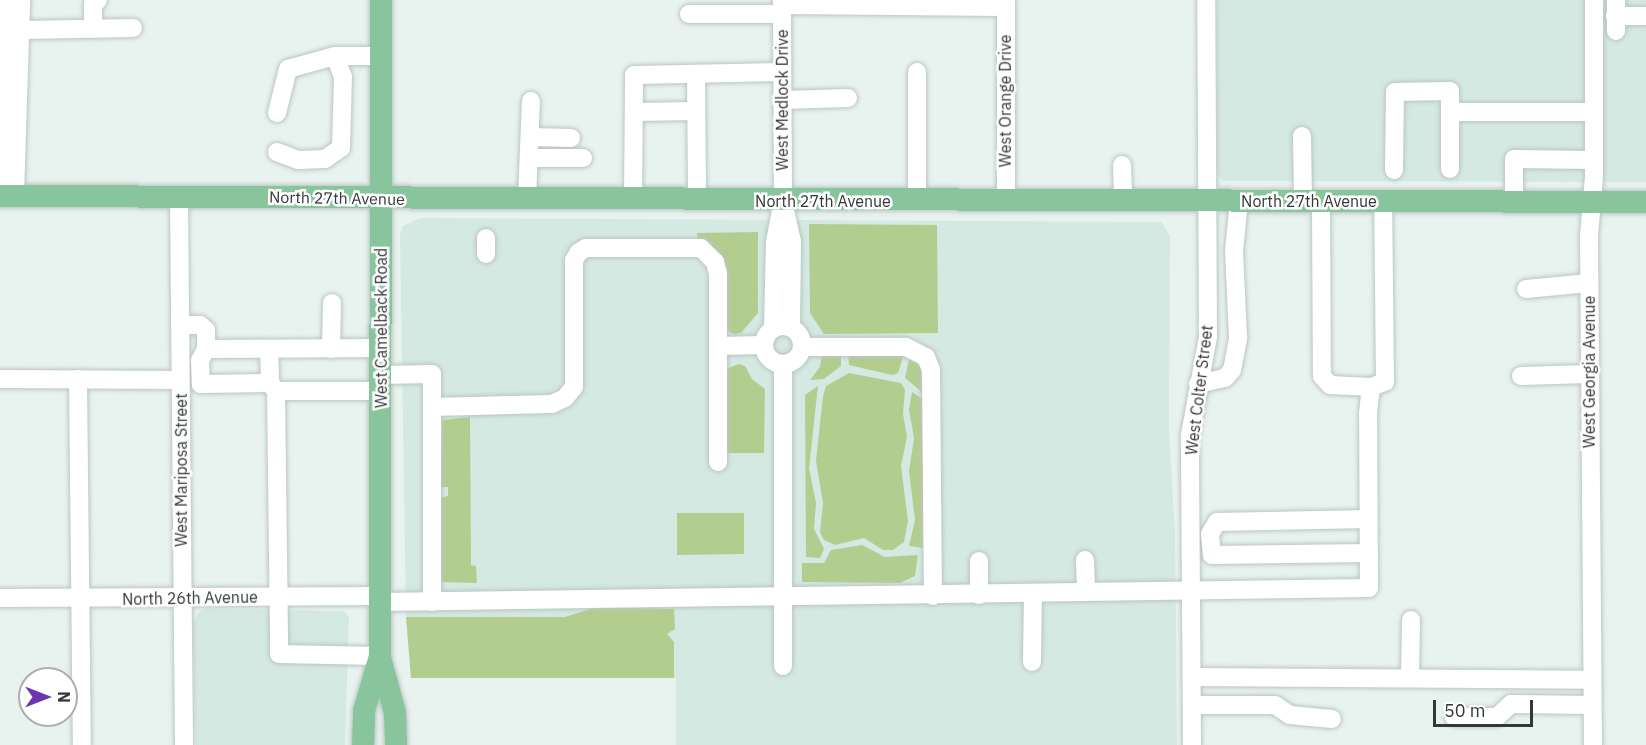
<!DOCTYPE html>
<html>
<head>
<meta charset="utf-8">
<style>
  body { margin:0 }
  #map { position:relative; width:1646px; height:745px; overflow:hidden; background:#e8f3f0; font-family:"IBM Plex Sans",sans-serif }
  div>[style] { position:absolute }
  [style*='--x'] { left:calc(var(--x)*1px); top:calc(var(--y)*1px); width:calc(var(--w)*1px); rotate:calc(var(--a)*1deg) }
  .built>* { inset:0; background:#d5e9e3 }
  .green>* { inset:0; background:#b3cd8f }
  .roads { filter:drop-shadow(0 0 2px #bbc6c2) drop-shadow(0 0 2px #bbc6c2) }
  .minor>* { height:18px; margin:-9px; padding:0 9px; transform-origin:9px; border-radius:9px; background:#fff }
  .minor>.ring { margin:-9px; padding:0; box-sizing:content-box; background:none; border:18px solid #fff; border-radius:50% }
  .major>* { height:22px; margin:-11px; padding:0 11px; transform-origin:11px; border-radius:11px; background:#88c59d }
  span { translate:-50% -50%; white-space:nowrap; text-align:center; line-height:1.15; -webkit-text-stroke:5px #fff; paint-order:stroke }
  .street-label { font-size:16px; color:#333736 }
  .north { position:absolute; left:18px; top:667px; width:60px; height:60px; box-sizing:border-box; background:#fff; border:2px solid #adafaf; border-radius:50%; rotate:90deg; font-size:16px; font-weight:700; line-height:24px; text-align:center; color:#333736 }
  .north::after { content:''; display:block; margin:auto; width:21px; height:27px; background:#6e36ac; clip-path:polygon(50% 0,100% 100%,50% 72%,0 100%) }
  .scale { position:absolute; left:1433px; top:700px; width:100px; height:27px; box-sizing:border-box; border:3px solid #333736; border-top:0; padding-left:8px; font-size:18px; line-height:21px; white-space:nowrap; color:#333736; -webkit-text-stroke:4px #fff; paint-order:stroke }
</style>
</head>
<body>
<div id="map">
  <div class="built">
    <div style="clip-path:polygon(1217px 0,1646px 0,1646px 182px,1223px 181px,1217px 173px)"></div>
    <div style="clip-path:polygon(420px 218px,1161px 222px,1170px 236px,1169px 427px,1175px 534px,1177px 745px,676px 745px,676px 678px,411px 678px,406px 617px,400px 235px,403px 226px)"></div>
    <div style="clip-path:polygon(208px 609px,344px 611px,349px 617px,345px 745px,196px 745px,193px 623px,200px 611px)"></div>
  </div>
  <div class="green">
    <div style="clip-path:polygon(809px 224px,937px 225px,938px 333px,824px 334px,810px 313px)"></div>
    <div style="clip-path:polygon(758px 232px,758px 313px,741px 333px,733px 334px,727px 330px,722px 265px,698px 243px,697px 233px)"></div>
    <div style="clip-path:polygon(822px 354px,841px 354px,841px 366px,824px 379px,810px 380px,820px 367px)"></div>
    <div style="clip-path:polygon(848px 354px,904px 354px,898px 373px,892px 375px,849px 365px)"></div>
    <div style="clip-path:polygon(910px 355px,921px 367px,922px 392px,905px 378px)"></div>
    <div style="clip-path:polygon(739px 364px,745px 366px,752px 379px,765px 389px,764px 453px,723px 453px,723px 370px)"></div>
    <div style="clip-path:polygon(849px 373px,901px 383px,905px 390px,903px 414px,907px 437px,901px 466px,908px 521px,904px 542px,893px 550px,883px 550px,864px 538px,835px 545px,824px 540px,820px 532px,823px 503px,816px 461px,823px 396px,826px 386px)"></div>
    <div style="clip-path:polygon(818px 386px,809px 468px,816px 503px,814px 529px,824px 549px,820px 558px,806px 557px,805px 395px)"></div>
    <div style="clip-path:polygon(912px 392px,923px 399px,923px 548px,909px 546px,915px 520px,909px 471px,914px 438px,909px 410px)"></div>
    <div style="clip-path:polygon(470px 417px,471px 565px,476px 566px,477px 583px,440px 582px,439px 498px,448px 496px,448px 487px,441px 487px,442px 420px)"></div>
    <div style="clip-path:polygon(677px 513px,744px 513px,744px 554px,677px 555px)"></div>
    <div style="clip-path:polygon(862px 545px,885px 557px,918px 555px,915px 576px,900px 583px,802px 582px,802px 563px,824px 563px,831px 550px)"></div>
    <div style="clip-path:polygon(596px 607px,674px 609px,675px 629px,667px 634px,674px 642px,674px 678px,411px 678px,406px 617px,565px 617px)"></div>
  </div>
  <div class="roads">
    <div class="minor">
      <div style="--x:1006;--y:0;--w:202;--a:90"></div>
      <div style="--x:1616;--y:0;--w:31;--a:90"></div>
      <div style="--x:782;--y:5;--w:224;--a:0.5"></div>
      <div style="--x:689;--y:14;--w:93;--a:0"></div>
      <div style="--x:1615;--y:16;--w:31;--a:0"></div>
      <div style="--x:93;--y:29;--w:25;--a:-90"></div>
      <div style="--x:93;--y:4;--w:6;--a:-39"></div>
      <div style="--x:21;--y:30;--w:112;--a:-1"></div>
      <div style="--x:917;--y:72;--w:129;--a:90"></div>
      <div style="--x:696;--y:74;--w:126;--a:89.5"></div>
      <div style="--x:782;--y:100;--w:66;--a:-1.7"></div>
      <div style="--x:634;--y:112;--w:62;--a:-0.9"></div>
      <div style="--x:1450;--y:112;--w:144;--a:0"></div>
      <div style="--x:277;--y:113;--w:45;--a:-76"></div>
      <div style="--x:288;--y:69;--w:49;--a:-15.5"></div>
      <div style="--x:335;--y:56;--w:46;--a:0"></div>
      <div style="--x:1302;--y:136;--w:65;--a:89.1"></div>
      <div style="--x:530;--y:137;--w:41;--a:1.4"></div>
      <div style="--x:277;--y:152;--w:22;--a:21"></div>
      <div style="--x:298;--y:160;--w:27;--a:-2"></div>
      <div style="--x:325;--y:159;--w:19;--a:-35"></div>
      <div style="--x:341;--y:148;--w:71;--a:-88.4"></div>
      <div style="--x:343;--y:77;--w:22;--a:-111"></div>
      <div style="--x:529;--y:158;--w:54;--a:0"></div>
      <div style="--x:1122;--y:165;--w:36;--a:88"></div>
      <div style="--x:1394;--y:170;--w:78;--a:-89.3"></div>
      <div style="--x:1395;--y:92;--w:55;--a:-1"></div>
      <div style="--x:1450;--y:91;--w:78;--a:90"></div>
      <div style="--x:3;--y:196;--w:196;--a:-89.4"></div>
      <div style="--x:15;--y:196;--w:196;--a:-88.2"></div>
      <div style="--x:179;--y:196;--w:549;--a:89.48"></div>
      <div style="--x:527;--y:199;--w:98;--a:-87.7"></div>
      <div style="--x:633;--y:200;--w:125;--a:-89.5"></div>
      <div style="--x:634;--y:75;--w:148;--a:-1.2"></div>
      <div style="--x:1321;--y:201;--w:175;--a:89.7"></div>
      <div style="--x:1322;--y:376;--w:12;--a:48"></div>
      <div style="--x:1330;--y:385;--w:41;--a:2.8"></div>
      <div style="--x:1514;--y:202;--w:43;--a:-90"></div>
      <div style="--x:1514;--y:159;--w:80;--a:0.7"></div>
      <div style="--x:785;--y:211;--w:32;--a:77"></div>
      <div style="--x:792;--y:242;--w:85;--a:90.7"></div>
      <div style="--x:486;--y:238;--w:16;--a:90"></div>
      <div style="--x:1526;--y:289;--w:63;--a:-5.4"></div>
      <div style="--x:180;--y:325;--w:20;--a:0"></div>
      <div style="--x:200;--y:325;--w:8;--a:40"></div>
      <div style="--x:206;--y:330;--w:19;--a:90"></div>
      <div style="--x:206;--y:349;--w:11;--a:117"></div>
      <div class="ring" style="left:764px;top:326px;width:20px;height:20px"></div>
      <div style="--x:773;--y:328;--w:86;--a:-88.7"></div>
      <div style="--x:775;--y:242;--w:43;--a:-79.2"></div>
      <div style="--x:783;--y:200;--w:200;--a:-90.3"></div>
      <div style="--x:718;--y:346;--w:46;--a:-1.2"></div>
      <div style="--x:802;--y:347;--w:104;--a:0"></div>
      <div style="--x:906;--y:347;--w:22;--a:27"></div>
      <div style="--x:926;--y:357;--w:14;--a:69"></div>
      <div style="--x:931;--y:370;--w:226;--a:89.5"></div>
      <div style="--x:206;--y:349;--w:175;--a:-0.3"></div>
      <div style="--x:269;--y:349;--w:34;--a:88"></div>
      <div style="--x:270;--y:383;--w:10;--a:53"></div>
      <div style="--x:276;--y:391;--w:263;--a:89.3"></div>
      <div style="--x:279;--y:654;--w:101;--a:1.1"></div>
      <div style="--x:331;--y:349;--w:46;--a:-88.8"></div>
      <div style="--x:200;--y:360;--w:24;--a:88"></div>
      <div style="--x:201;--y:384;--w:69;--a:-0.8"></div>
      <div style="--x:783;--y:365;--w:301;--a:90"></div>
      <div style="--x:381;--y:375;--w:51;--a:-1.1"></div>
      <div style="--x:432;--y:374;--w:33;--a:90"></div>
      <div style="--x:432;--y:407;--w:120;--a:-1.4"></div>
      <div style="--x:552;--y:404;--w:14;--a:-25"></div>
      <div style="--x:565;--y:398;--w:14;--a:-51"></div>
      <div style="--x:574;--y:387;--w:127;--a:-90"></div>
      <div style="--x:574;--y:260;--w:9;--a:-58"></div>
      <div style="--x:579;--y:252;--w:8;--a:-30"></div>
      <div style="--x:586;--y:248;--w:115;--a:0"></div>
      <div style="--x:701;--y:248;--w:20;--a:45"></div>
      <div style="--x:715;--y:262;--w:12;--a:76"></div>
      <div style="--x:718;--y:274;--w:188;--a:90"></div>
      <div style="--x:1521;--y:376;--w:68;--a:-1.7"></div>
      <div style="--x:0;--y:379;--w:180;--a:0.3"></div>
      <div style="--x:78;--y:379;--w:366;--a:89.4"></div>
      <div style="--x:1198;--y:384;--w:28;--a:-13"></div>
      <div style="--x:1225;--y:378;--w:11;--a:-49"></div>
      <div style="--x:1232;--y:370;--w:33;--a:-79"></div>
      <div style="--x:1238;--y:338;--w:87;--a:-92.6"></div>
      <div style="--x:1234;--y:251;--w:49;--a:-84.2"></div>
      <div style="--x:276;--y:391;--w:105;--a:0"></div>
      <div style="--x:1368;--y:519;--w:151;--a:178.9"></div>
      <div style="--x:1217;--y:522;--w:14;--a:120"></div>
      <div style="--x:1210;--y:534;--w:21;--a:85"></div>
      <div style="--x:1212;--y:555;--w:157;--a:-0.7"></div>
      <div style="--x:1085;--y:560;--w:32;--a:88"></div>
      <div style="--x:979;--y:561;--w:34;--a:90"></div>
      <div style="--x:0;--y:598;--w:380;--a:-0.3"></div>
      <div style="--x:380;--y:602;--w:989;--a:-0.81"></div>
      <div style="--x:1369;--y:588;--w:174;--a:-90.3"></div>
      <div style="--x:1368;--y:414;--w:27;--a:-84"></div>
      <div style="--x:1371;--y:387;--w:15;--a:-20"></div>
      <div style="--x:1385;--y:382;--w:181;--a:-90.6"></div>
      <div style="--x:432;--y:602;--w:195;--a:-90"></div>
      <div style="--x:1032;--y:662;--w:69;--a:-89.2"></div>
      <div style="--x:1192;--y:677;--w:400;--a:0.4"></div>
      <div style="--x:1410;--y:678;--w:58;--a:-89"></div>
      <div style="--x:1192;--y:705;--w:83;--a:0"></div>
      <div style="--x:1275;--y:705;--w:18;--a:34"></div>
      <div style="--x:1290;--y:715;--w:42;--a:5.4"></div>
      <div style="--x:1454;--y:717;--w:43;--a:0"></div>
      <div style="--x:1497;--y:717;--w:19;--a:-43"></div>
      <div style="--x:1511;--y:704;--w:81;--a:0.7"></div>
      <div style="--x:1192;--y:745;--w:310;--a:-90.4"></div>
      <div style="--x:1190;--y:435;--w:100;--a:-79.6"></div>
      <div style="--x:1208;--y:337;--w:337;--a:-90.3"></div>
      <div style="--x:1593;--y:745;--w:509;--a:-90.45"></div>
      <div style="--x:1589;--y:236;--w:60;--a:-85.2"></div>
      <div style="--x:1594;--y:176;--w:176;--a:-90"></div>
    </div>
    <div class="major">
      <div style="--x:0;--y:196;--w:1646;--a:0.21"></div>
      <div style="--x:380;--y:658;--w:57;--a:74.7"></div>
      <div style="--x:395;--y:713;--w:32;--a:88"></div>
      <div style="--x:363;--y:745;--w:34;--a:-88"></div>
      <div style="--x:364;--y:711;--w:57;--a:-73.8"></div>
      <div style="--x:380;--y:656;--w:656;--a:-89.91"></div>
    </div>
  </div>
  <div class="street-label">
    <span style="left:782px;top:100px;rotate:-90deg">West Medlock Drive</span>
    <span style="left:1005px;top:101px;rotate:-90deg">West Orange Drive</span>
    <span style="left:337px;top:198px;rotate:1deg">North 27th Avenue</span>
    <span style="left:823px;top:201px">North 27th Avenue</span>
    <span style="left:1309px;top:201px">North 27th Avenue</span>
    <span style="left:381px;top:328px;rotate:-90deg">West Camelback Road</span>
    <span style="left:1589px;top:372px;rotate:-90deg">West Georgia Avenue</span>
    <span style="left:1199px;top:390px;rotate:-83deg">West Colter Street</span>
    <span style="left:181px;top:470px;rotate:-90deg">West Mariposa Street</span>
    <span style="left:190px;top:598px;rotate:-1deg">North 26th Avenue</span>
  </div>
  <div class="north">N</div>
  <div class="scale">50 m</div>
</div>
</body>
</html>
